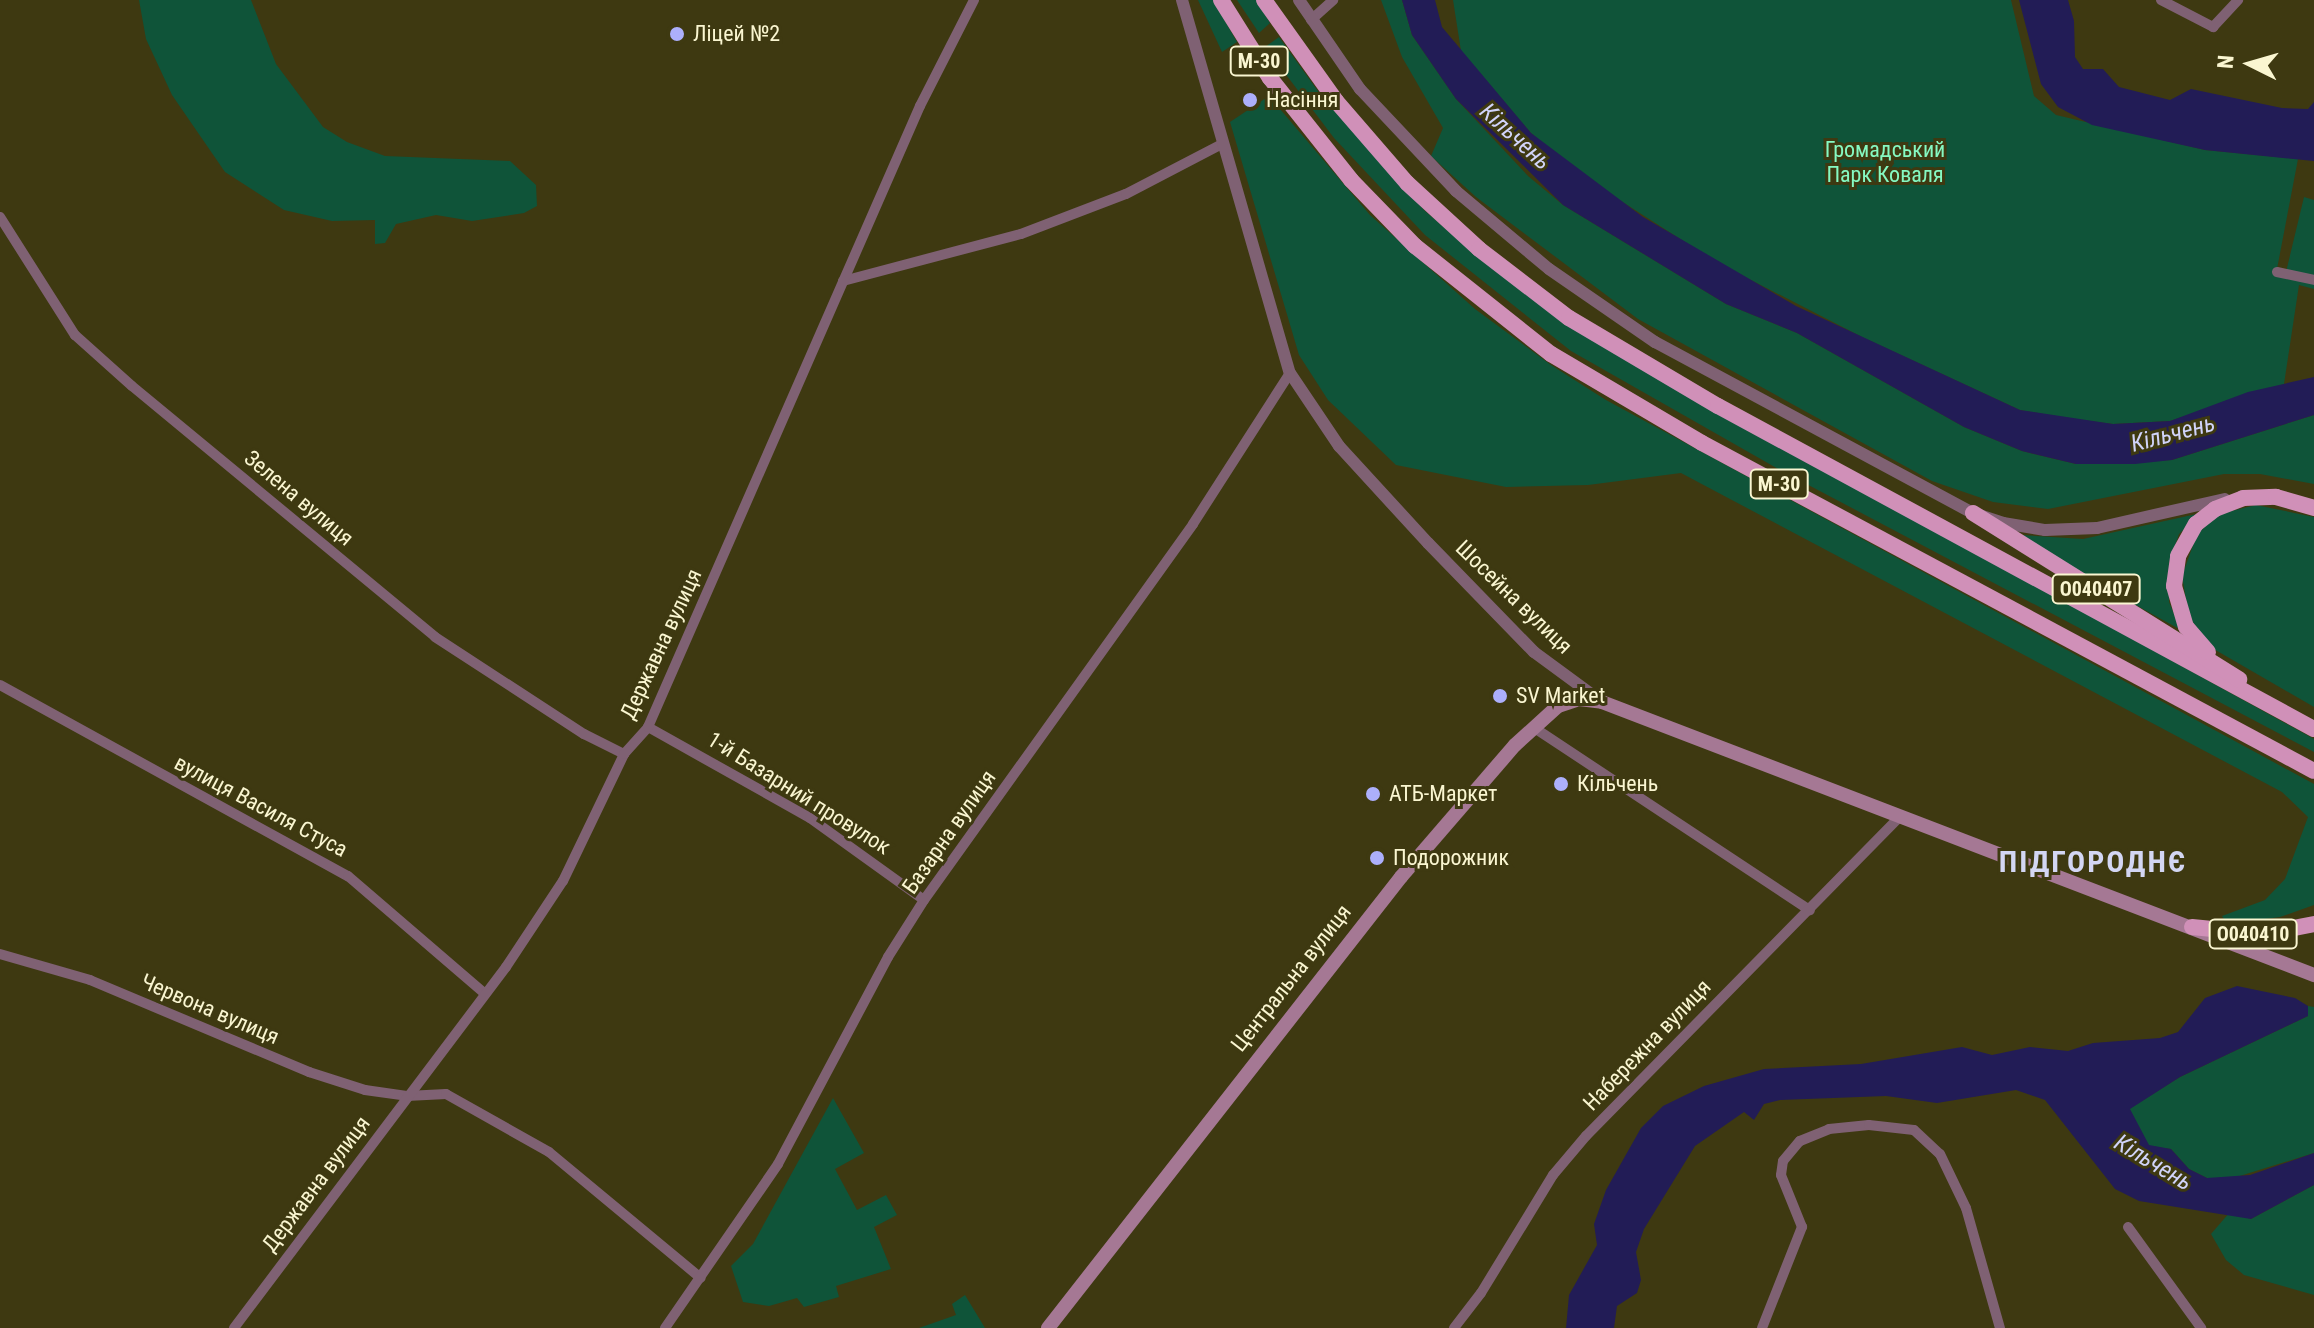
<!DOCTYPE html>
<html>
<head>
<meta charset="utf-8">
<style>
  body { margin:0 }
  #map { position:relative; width:2314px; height:1328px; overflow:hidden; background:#3e3911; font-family:"Roboto Condensed",sans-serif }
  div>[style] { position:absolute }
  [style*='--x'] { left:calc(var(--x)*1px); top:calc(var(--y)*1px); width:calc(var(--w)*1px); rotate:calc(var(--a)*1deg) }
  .green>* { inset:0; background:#0f5439 }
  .water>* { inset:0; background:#221c56 }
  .minor>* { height:10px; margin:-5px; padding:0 5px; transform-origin:5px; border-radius:5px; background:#7f6173 }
  .tertiary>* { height:12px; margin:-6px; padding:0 6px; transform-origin:6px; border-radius:6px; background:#7f6173 }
  .secondary>* { height:14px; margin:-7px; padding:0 7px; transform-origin:7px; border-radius:7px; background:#a57894 }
  .trunk>* { height:16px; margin:-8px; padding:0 8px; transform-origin:8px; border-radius:8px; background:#d090b8 }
  .dots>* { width:22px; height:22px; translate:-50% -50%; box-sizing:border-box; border:4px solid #3e3911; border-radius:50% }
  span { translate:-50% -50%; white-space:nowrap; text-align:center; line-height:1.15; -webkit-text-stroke:6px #3e3911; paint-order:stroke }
  .shield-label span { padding:2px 6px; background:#3e3911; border:2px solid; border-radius:6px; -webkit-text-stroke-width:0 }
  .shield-label { font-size:20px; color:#faf6d1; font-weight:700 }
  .poi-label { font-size:22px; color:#faf6d1 }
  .left { translate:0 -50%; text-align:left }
  .park-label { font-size:22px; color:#85f9c2 }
  .street-label { font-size:22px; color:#faf6d1 }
  .water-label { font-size:24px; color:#d1d4fa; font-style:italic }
  .district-label { font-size:30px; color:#d3d6f3; font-weight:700; letter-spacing:2px }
  .north { position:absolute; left:2210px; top:24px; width:80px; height:80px; -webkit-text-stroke:6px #3e3911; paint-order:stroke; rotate:275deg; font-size:22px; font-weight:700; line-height:32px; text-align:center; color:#faf6d1 }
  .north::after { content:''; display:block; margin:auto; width:28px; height:36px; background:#faf6d1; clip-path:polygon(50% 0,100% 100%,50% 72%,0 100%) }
</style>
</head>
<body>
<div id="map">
  <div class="green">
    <div style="clip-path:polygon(139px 0,251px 0,276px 64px,323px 127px,347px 142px,385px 156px,510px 161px,536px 185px,537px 206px,524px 213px,472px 221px,436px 215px,396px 224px,385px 243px,375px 244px,375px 220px,332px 221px,284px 210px,225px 172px,172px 95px,146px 39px)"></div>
    <div style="clip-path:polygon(1198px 0,1213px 0,1237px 42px,1222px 52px)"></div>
    <div style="clip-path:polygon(1237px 0,1256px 0,1270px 23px,1259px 33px)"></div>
    <div style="clip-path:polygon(1381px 0,1402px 0,1412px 35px,1456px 99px,1528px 176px,1563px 205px,1726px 304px,1797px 333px,1964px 427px,2022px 451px,2076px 464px,2172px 460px,2314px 415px,2314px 484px,2260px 474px,2224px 474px,2048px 509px,1993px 502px,1932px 481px,1638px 319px,1476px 197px,1431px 156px,1443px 128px,1402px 57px)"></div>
    <div style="clip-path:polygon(1453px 0,2011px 0,2034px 96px,2056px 115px,2205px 150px,2298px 159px,2277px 269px,2286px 272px,2304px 197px,2314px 200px,2314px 289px,2299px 285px,2284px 384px,2170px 421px,2113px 424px,2066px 418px,2020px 410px,1862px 337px,1716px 262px,1579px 174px,1531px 133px,1461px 51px)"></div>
    <div style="clip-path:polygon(1279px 37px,1320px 94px,1425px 211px,1496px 271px,1971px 550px,2314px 739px,2314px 752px,1780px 470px,1571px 351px,1425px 235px,1334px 138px,1265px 47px)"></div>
    <div style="clip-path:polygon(1269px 96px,1370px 215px,1475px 309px,1551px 365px,1606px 400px,2314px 784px,2314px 905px,2280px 917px,2227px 924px,2222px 916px,2265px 900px,2285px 879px,2308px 817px,2282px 792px,1681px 473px,1588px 485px,1506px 487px,1396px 465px,1328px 400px,1299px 355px,1230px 122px)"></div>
    <div style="clip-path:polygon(2256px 505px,2314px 517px,2314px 707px,2212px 648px,2189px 617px,2182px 576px,2197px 534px,2219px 514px)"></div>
    <div style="clip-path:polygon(2201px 513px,2179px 534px,2169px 563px,2169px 602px,2181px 630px,2007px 534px,2083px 539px)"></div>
    <div style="clip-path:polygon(2308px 1006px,2314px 1007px,2314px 1153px,2230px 1179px,2207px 1178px,2189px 1169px,2171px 1149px,2149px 1146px,2129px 1109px,2180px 1077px,2308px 1016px)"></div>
    <div style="clip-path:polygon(833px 1098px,864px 1153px,835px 1169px,857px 1210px,886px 1195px,897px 1215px,874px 1227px,891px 1269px,836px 1286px,839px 1297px,804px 1307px,797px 1298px,769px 1306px,743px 1302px,731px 1266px,753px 1244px)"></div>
    <div style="clip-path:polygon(2314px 1185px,2314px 1295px,2244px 1275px,2226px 1260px,2211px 1234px,2230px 1212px,2251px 1219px)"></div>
    <div style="clip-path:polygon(965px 1295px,985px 1328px,919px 1328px,956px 1315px,952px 1304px)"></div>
  </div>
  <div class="water">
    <div style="clip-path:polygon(1402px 0,1435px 0,1442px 27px,1531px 133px,1643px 217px,1796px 306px,2020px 410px,2113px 424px,2170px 421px,2248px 392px,2314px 377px,2314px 415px,2172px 460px,2135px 464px,2076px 464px,2022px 451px,1964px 427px,1797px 333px,1726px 304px,1563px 205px,1456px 99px,1412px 35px)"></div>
    <div style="clip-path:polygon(2019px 0,2068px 0,2074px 21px,2075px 57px,2083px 69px,2103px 69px,2119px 87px,2170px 100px,2191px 89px,2282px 108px,2308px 109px,2314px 102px,2314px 161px,2205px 150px,2092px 125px,2058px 107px,2041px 84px)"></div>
    <div style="clip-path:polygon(2237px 986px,2295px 998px,2308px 1006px,2308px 1016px,2180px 1077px,2130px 1109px,2149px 1145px,2171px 1149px,2189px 1169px,2207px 1178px,2250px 1175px,2314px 1153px,2314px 1185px,2251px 1219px,2139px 1201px,2115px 1189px,2045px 1100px,2016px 1090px,1937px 1103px,1886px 1096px,1780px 1100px,1764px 1104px,1754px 1120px,1744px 1112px,1695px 1146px,1644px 1229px,1636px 1252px,1641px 1280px,1637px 1293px,1617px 1306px,1614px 1328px,1566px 1328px,1569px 1295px,1597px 1245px,1594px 1224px,1606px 1190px,1641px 1128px,1663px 1106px,1704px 1086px,1764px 1069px,1861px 1064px,1962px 1047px,1992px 1055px,2030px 1047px,2068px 1051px,2093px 1043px,2160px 1038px,2178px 1032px,2205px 998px)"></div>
  </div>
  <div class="minor">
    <div style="--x:2161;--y:0;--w:59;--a:27.4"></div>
    <div style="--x:2213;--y:27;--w:37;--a:-47"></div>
    <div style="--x:1311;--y:20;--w:30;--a:-42"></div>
    <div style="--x:0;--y:217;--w:140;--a:57.6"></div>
    <div style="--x:75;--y:335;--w:76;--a:41.8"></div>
    <div style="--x:132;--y:386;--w:393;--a:39.6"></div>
    <div style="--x:435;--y:637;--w:178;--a:33.1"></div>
    <div style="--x:584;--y:734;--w:45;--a:26.6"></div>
    <div style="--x:2277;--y:272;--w:38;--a:12"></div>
    <div style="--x:843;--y:281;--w:184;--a:-14.8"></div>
    <div style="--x:1021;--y:234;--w:112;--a:-20.9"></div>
    <div style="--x:1126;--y:194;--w:108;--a:-27.5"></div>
    <div style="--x:0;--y:685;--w:397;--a:28.8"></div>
    <div style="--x:348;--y:876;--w:178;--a:40.7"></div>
    <div style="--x:648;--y:727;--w:186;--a:29.3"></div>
    <div style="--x:810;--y:818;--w:140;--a:35.7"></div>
    <div style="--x:1533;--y:727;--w:332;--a:33.5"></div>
    <div style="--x:0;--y:954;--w:94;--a:16.1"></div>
    <div style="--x:90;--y:980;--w:238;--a:22.8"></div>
    <div style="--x:309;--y:1072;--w:59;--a:17.8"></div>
    <div style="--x:365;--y:1090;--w:42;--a:8.1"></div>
    <div style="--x:407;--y:1096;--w:39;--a:-3"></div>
    <div style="--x:446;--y:1094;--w:118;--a:29.4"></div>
    <div style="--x:549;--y:1152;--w:197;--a:39.7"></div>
    <div style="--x:2128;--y:1227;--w:125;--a:54.1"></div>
    <div style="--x:234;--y:1328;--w:452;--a:-53"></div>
    <div style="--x:506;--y:967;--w:103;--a:-56.5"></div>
    <div style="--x:563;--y:881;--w:141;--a:-64.3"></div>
    <div style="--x:624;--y:754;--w:36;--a:-48"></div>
    <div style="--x:648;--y:727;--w:678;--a:-66.35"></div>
    <div style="--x:920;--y:106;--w:119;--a:-63"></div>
    <div style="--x:665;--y:1328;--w:199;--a:-55.4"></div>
    <div style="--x:778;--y:1164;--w:234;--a:-62"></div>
    <div style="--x:888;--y:957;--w:67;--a:-57.7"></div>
    <div style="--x:924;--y:900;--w:462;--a:-54.4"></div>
    <div style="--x:1193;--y:524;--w:179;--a:-57.3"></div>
    <div style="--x:1454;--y:1328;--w:44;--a:-52.4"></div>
    <div style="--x:1481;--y:1293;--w:138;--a:-58.6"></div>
    <div style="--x:1553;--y:1175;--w:51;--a:-49.8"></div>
    <div style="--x:1586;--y:1136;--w:449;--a:-45.5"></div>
    <div style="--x:1762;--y:1328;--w:109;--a:-68.4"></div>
    <div style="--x:1802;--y:1227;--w:56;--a:-112"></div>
    <div style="--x:1781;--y:1175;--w:14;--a:-82"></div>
    <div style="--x:1783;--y:1161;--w:26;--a:-50"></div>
    <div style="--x:1800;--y:1141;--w:31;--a:-22"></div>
    <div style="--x:1829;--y:1129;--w:40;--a:-5.7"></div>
    <div style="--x:1869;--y:1125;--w:45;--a:6.3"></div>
    <div style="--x:1914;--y:1130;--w:35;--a:43"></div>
    <div style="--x:1940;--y:1154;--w:60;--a:64.3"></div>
    <div style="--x:1966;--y:1208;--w:125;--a:74.2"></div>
  </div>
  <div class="tertiary">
    <div style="--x:1182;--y:0;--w:388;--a:73.9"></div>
    <div style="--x:1290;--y:373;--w:88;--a:56.1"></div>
    <div style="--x:1339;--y:446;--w:132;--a:47.5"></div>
    <div style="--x:1428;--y:543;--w:152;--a:45.8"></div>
    <div style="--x:1534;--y:652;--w:84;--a:36.3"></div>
    <div style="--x:1299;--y:0;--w:108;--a:55.6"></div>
    <div style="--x:1360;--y:89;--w:140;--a:46.7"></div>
    <div style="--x:1456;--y:191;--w:121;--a:40"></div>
    <div style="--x:1549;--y:269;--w:129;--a:34.6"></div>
    <div style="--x:1655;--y:342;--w:361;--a:28.3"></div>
    <div style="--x:1973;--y:513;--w:32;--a:18"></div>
    <div style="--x:2003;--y:523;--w:43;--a:9.5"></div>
    <div style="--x:2045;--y:530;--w:52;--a:-2.2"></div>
    <div style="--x:2097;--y:528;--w:131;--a:-12.8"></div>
  </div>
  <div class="secondary">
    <div style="--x:1048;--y:1328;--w:573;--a:-51.95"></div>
    <div style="--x:1401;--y:877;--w:174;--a:-49.2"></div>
    <div style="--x:1515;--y:745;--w:58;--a:-42.2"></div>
    <div style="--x:1558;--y:706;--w:22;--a:-18"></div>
    <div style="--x:1579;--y:699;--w:23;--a:7"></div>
    <div style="--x:1602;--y:702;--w:763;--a:20.98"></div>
  </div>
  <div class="trunk">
    <div style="--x:1221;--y:0;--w:92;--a:57.9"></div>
    <div style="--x:1270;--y:78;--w:130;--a:51.5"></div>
    <div style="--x:1351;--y:180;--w:92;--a:45.9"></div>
    <div style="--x:1415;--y:246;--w:174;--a:38.5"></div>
    <div style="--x:1551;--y:354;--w:175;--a:30.5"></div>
    <div style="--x:1702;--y:443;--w:694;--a:28.19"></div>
    <div style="--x:1264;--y:0;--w:124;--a:54.5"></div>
    <div style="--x:1336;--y:101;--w:108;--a:49.1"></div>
    <div style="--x:1407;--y:183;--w:98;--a:42.5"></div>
    <div style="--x:1479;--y:249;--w:113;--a:37.5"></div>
    <div style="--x:1569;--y:318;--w:173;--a:30.6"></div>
    <div style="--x:1718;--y:406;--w:678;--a:28.46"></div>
    <div style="--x:1973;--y:513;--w:314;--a:32"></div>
    <div style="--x:2208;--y:652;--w:33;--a:-131"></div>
    <div style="--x:2186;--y:627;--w:43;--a:-106.3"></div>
    <div style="--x:2174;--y:586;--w:30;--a:-82"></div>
    <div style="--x:2178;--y:556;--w:37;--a:-61"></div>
    <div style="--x:2196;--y:524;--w:24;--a:-38"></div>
    <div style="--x:2215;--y:509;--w:30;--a:-21"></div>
    <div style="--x:2243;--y:498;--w:33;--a:-2"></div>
    <div style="--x:2276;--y:497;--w:40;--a:16"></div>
    <div style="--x:2192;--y:927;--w:71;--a:5.6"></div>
    <div style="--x:2263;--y:934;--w:52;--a:-11.1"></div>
  </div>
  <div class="dots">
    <div style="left:677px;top:34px;background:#acaffb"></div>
    <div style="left:1250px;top:100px;background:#acaffb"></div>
    <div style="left:1500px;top:696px;background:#acaffb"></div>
    <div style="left:1561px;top:784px;background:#acaffb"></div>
    <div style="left:1373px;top:794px;background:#acaffb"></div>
    <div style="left:1377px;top:858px;background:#acaffb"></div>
  </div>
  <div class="shield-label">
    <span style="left:1259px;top:61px">М-30</span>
    <span style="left:1779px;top:484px">М-30</span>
    <span style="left:2096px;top:589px">О040407</span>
    <span style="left:2253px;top:934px">О040410</span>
  </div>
  <div class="poi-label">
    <span class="left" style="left:693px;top:34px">Ліцей №2</span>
    <span class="left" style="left:1266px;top:100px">Насіння</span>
    <span class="left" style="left:1516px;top:696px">SV Market</span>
    <span class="left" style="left:1577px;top:784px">Кільчень</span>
    <span class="left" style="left:1389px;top:794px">АТБ-Маркет</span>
    <span class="left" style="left:1393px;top:858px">Подорожник</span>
  </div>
  <div class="park-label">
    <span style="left:1885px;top:162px">Громадський<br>Парк Коваля</span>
  </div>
  <div class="street-label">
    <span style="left:299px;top:498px;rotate:40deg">Зелена вулиця</span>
    <span style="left:1514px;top:597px;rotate:44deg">Шосейна вулиця</span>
    <span style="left:661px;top:644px;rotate:-65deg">Державна вулиця</span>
    <span style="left:799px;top:793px;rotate:32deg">1-й Базарний провулок</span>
    <span style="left:261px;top:806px;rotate:28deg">вулиця Василя Стуса</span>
    <span style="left:949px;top:832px;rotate:-55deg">Базарна вулиця</span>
    <span style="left:1291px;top:978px;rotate:-52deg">Центральна вулиця</span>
    <span style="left:210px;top:1009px;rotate:23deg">Червона вулиця</span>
    <span style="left:1647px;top:1045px;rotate:-46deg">Набережна вулиця</span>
    <span style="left:316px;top:1184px;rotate:-53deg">Державна вулиця</span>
  </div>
  <div class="water-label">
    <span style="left:1515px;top:137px;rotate:42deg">Кільчень</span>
    <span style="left:2173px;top:434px;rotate:-15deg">Кільчень</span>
    <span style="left:2153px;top:1163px;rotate:31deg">Кільчень</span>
  </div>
  <div class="district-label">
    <span style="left:2093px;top:862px">ПІДГОРОДНЄ</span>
  </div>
  <div class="north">N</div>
</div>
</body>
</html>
